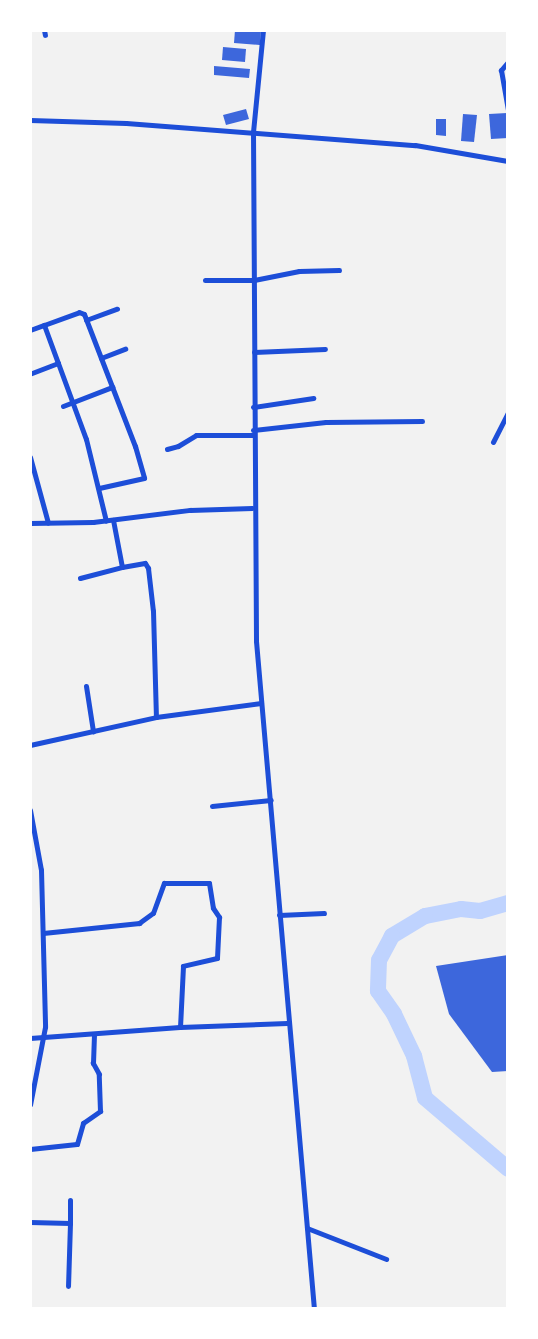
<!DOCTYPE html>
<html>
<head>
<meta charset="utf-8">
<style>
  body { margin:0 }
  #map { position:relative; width:538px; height:1339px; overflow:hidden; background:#f2f2f2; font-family:Poppins,sans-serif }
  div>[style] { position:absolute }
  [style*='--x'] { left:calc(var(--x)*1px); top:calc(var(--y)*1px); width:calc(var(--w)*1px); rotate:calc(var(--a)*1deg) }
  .river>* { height:16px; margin:-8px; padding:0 8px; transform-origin:8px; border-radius:8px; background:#bfd3fe }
  .building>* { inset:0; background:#3d67dc }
  .minor>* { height:5px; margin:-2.5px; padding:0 2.5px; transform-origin:2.5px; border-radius:2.5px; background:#1d4ed8 }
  span { translate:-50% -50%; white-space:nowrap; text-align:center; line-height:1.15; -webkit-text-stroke:5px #fff; paint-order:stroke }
  .frame { position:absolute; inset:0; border:32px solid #fff; pointer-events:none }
</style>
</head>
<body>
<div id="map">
  <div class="river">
    <div style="--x:508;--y:903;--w:29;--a:164"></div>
    <div style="--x:480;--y:911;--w:19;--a:-174"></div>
    <div style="--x:461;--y:909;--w:37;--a:169"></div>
    <div style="--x:425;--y:916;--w:39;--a:149"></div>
    <div style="--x:392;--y:936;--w:27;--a:118"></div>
    <div style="--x:379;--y:960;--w:31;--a:92"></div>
    <div style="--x:378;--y:991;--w:28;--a:55"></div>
    <div style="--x:394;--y:1014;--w:47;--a:64.5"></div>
    <div style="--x:414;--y:1056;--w:43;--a:75.3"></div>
    <div style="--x:425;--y:1098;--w:109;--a:40.5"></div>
  </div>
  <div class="building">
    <div style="clip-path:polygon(235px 30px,261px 30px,260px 45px,234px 43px)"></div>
    <div style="clip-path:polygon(223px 47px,246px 49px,245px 62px,222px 60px)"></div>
    <div style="clip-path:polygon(214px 66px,250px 69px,249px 78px,214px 75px)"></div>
    <div style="clip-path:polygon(246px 109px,249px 119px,226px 125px,223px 115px)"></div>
    <div style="clip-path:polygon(507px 113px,508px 138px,491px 139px,489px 114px)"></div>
    <div style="clip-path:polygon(463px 114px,477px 115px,474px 142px,461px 141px)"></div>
    <div style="clip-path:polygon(436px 119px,446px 119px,446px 136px,436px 135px)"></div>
    <div style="clip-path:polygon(508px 955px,508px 1071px,492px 1072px,449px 1014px,436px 966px)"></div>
  </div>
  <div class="minor">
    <div style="--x:44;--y:30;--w:5;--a:79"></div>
    <div style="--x:263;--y:30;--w:102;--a:95.6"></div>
    <div style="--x:253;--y:132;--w:509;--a:89.66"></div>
    <div style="--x:256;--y:641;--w:671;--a:85.04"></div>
    <div style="--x:508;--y:62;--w:11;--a:131"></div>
    <div style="--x:501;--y:70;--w:41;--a:80.1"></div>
    <div style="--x:30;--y:120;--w:96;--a:1.8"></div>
    <div style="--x:126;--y:123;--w:290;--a:4.4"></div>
    <div style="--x:415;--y:145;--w:94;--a:9.8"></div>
    <div style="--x:205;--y:280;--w:49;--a:0"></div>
    <div style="--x:254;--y:280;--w:46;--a:-11.3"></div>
    <div style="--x:299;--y:271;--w:40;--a:-1.4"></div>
    <div style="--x:86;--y:320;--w:33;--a:-20"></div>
    <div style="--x:44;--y:325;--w:37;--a:-20"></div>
    <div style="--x:79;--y:312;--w:5;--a:22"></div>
    <div style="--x:84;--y:314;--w:142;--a:68.9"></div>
    <div style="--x:135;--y:446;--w:33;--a:74"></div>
    <div style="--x:144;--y:478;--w:46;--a:167.5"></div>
    <div style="--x:30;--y:330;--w:15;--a:-20"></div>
    <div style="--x:44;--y:325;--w:40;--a:69.8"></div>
    <div style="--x:58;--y:363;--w:30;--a:159"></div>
    <div style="--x:254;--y:352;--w:71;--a:-2.4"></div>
    <div style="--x:101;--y:358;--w:26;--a:-21"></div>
    <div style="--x:58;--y:363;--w:81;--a:69.8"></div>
    <div style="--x:86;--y:439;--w:84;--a:76.3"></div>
    <div style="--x:63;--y:406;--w:53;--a:-21.2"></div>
    <div style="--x:253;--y:407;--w:61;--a:-8.5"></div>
    <div style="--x:253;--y:430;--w:73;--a:-6.3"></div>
    <div style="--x:326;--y:422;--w:96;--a:-0.6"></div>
    <div style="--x:493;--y:442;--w:34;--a:-63"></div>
    <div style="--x:167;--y:449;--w:11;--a:-15"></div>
    <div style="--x:178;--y:446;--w:21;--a:-31"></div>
    <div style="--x:196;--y:435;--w:57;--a:0"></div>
    <div style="--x:30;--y:457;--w:68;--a:74.7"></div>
    <div style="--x:30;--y:523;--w:63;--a:-0.9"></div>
    <div style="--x:93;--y:522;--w:98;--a:-7.1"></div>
    <div style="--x:190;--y:510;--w:62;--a:-1.8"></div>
    <div style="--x:122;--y:567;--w:23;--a:-10"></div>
    <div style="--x:145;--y:563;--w:6;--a:59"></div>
    <div style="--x:148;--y:568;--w:43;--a:83.4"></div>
    <div style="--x:153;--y:611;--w:106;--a:88.4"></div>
    <div style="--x:80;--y:578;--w:43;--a:-14.7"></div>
    <div style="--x:122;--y:567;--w:48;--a:-100.8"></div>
    <div style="--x:86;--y:686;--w:46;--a:81.2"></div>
    <div style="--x:30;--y:745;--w:129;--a:-12.5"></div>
    <div style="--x:156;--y:717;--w:106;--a:-7.6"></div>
    <div style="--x:212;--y:806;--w:59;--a:-5.8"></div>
    <div style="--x:30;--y:810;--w:61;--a:79.6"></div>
    <div style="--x:41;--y:870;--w:157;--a:88.5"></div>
    <div style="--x:45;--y:1027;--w:79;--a:100.9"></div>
    <div style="--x:279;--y:915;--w:45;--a:-2.5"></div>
    <div style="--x:43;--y:933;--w:97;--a:-5.9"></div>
    <div style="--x:139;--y:923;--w:17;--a:-36"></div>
    <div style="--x:153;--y:913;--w:32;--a:-70"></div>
    <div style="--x:164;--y:883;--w:45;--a:0"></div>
    <div style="--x:209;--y:883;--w:25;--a:81"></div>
    <div style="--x:213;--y:908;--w:11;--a:56"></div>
    <div style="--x:219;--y:917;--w:41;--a:92.8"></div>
    <div style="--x:217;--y:958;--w:35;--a:167"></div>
    <div style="--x:183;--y:966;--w:61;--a:92.8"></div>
    <div style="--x:30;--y:1038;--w:150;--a:-4.2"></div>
    <div style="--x:180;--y:1027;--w:107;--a:-2.1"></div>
    <div style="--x:30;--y:1149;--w:47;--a:-6.1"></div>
    <div style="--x:77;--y:1144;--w:22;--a:-74"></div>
    <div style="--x:83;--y:1123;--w:21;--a:-35"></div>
    <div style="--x:100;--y:1111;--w:37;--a:-92"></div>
    <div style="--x:99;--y:1074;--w:13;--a:-119"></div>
    <div style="--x:93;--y:1063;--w:29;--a:-88"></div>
    <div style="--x:30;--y:1222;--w:40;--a:1.4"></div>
    <div style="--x:70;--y:1223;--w:63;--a:91.8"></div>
    <div style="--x:70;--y:1223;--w:23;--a:-90"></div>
    <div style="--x:307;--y:1228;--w:85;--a:21.4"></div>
  </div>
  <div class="frame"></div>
</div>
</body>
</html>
